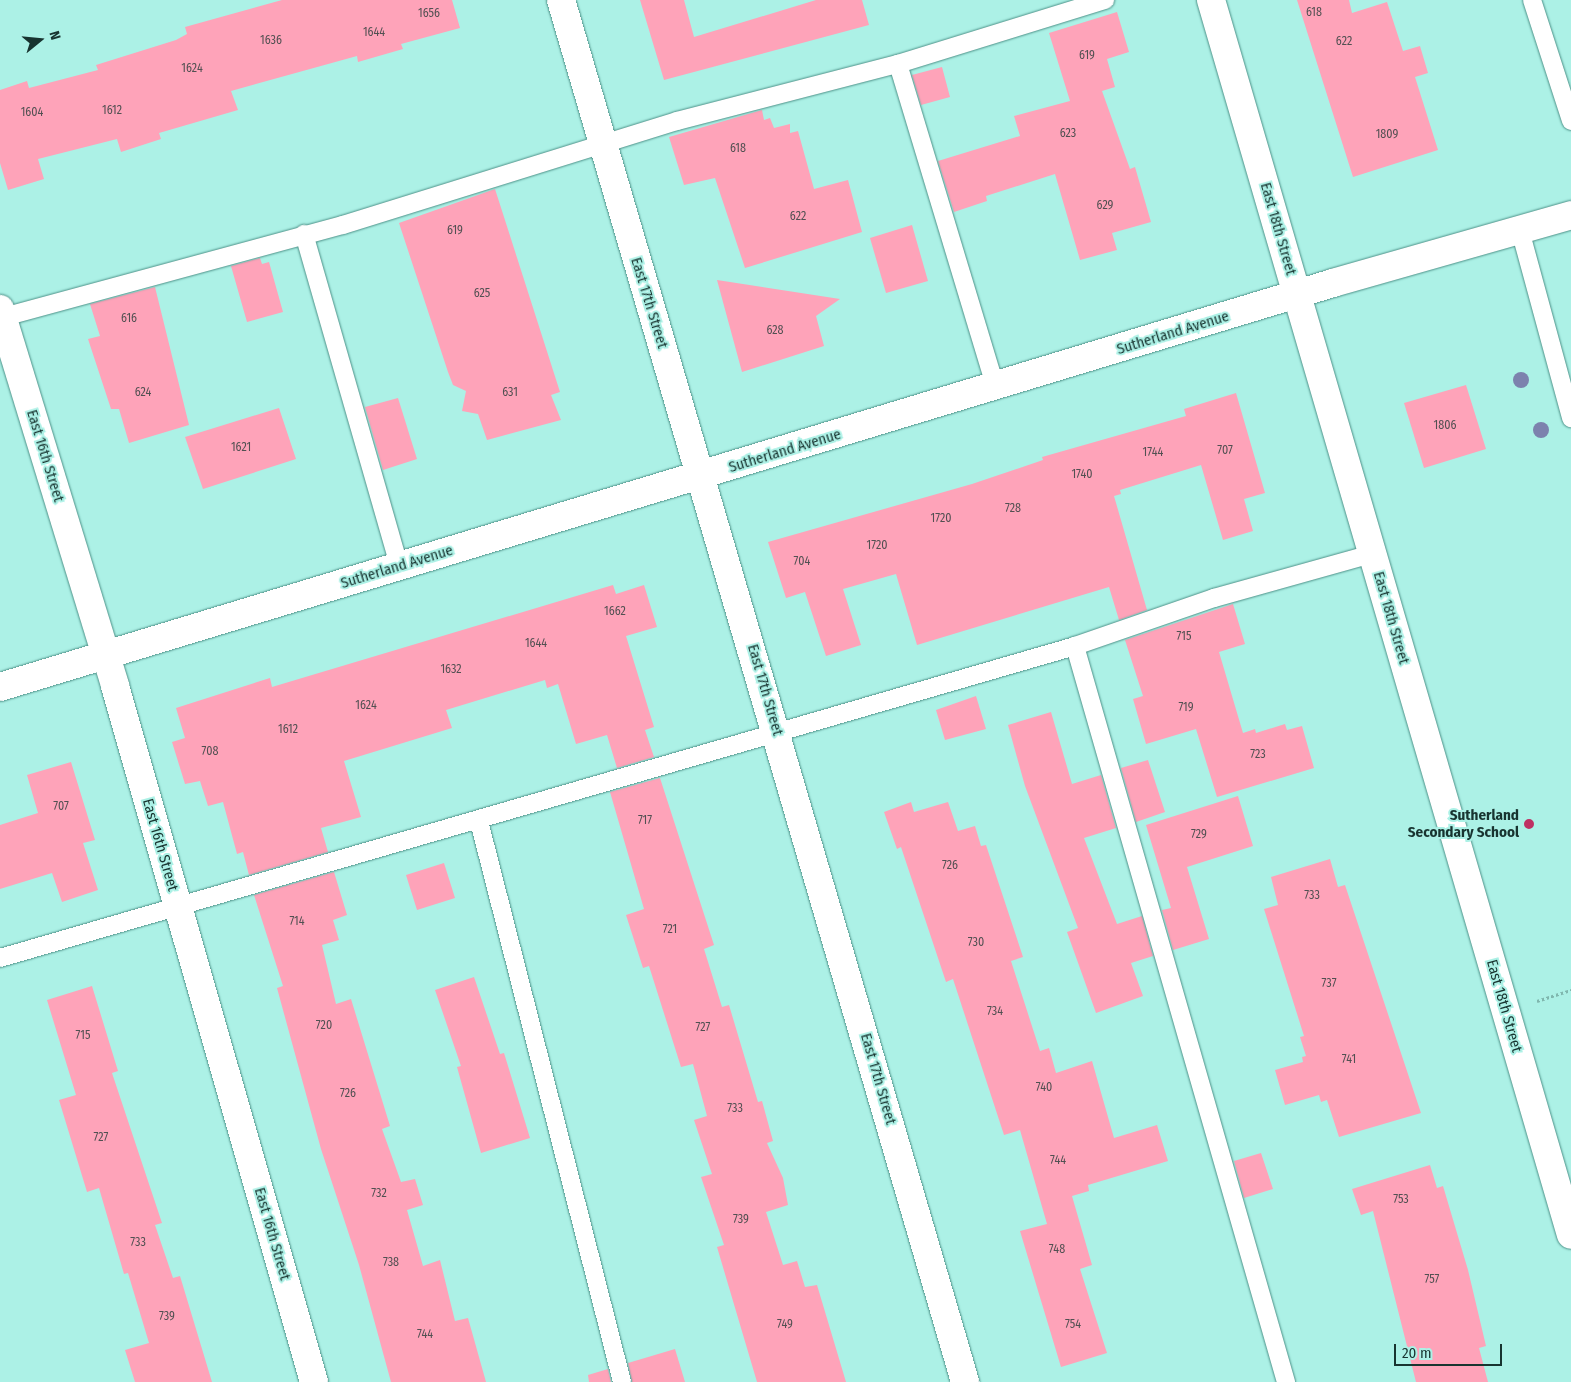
<!DOCTYPE html>
<html>
<head>
<meta charset="utf-8">
<style>
  body { margin:0 }
  #map { position:relative; width:1571px; height:1382px; overflow:hidden; background:#acf1e6; font-family:"Fira Sans Condensed",sans-serif }
  div>[style] { position:absolute }
  [style*='--x'] { left:calc(var(--x)*1px); top:calc(var(--y)*1px); width:calc(var(--w)*1px); rotate:calc(var(--a)*1deg) }
  .building>* { inset:0; background:#fea3b9 }
  .path>* { height:3px; margin-top:-1.5px; transform-origin:0; background:repeating-linear-gradient(90deg,#7fb7ae 0 2.5px,transparent 0 5px) }
  .roads { filter:drop-shadow(0 0 1px #4d9188) drop-shadow(0 0 1px #4d9188) }
  .lane>* { height:18px; margin:-9px; padding:0 9px; transform-origin:9px; border-radius:9px; background:#fff }
  .street>* { height:28px; margin:-14px; padding:0 14px; transform-origin:14px; border-radius:14px; background:#fff }
  .trees>* { width:16px; height:16px; margin:-8px; border-radius:50%; background:#7c82ad }
  .dots>* { width:14px; height:14px; translate:-50% -50%; box-sizing:border-box; border:2px solid #acf1e6; border-radius:50% }
  span { translate:-50% -50%; white-space:nowrap; text-align:center; line-height:1.15; -webkit-text-stroke:4px #acf1e6; paint-order:stroke }
  .number-label { font-size:12px; color:#525052 }
  .number-label span { -webkit-text-stroke-width:0 }
  .street-label { font-size:15px; color:#183430 }
  .poi-label { font-size:15px; color:#183430; font-weight:700 }
  .right { translate:-100% -50%; text-align:right }
  .north { position:absolute; left:15px; top:15px; width:50px; height:50px; -webkit-text-stroke:4px #acf1e6; paint-order:stroke; rotate:73deg; font-size:14px; font-weight:700; line-height:20px; text-align:center; color:#183430 }
  .north::after { content:''; display:block; margin:auto; width:18px; height:22px; background:#183430; clip-path:polygon(50% 0,100% 100%,50% 72%,0 100%) }
  .scale { position:absolute; left:1394px; top:1344px; width:108px; height:22px; box-sizing:border-box; border:2px solid #183430; border-top:0; padding-left:6px; font-size:15px; line-height:18px; white-space:nowrap; color:#183430; -webkit-text-stroke:4px #acf1e6; paint-order:stroke }
</style>
</head>
<body>
<div id="map">
  <div class="building">
    <div style="clip-path:polygon(282px 0,452px 0,460px 28px,401px 44px,403px 49px,358px 62px,357px 56px,231px 91px,238px 110px,159px 133px,161px 139px,121px 152px,117px 139px,38px 159px,44px 179px,8px 190px,0 163px,0 90px,27px 81px,29px 88px,98px 70px,96px 65px,176px 40px,187px 34px,185px 27px)"></div>
    <div style="clip-path:polygon(640px 0,684px 0,694px 37px,816px 0,862px 0,869px 25px,664px 80px)"></div>
    <div style="clip-path:polygon(1297px 0,1349px 0,1352px 13px,1387px 2px,1403px 51px,1420px 46px,1428px 73px,1415px 77px,1438px 150px,1353px 177px)"></div>
    <div style="clip-path:polygon(1117px 12px,1129px 52px,1107px 59px,1115px 87px,1102px 91px,1130px 169px,1135px 167px,1151px 222px,1112px 233px,1117px 250px,1080px 260px,1055px 174px,986px 196px,987px 201px,954px 212px,938px 161px,1020px 136px,1014px 116px,1070px 101px,1049px 33px)"></div>
    <div style="clip-path:polygon(942px 67px,950px 97px,921px 105px,912px 75px)"></div>
    <div style="clip-path:polygon(762px 110px,764px 120px,770px 118px,774px 128px,790px 124px,790px 133px,798px 131px,814px 189px,848px 180px,862px 232px,745px 268px,715px 178px,684px 185px,669px 137px)"></div>
    <div style="clip-path:polygon(495px 189px,560px 392px,551px 395px,561px 420px,487px 440px,478px 414px,462px 411px,466px 391px,453px 385px,448px 372px,399px 223px)"></div>
    <div style="clip-path:polygon(912px 225px,928px 281px,886px 293px,870px 238px)"></div>
    <div style="clip-path:polygon(260px 258px,262px 264px,269px 262px,283px 312px,247px 322px,231px 266px)"></div>
    <div style="clip-path:polygon(717px 280px,840px 299px,816px 316px,824px 346px,742px 372px)"></div>
    <div style="clip-path:polygon(155px 287px,189px 425px,129px 443px,119px 409px,111px 409px,88px 339px,100px 336px,90px 304px)"></div>
    <div style="clip-path:polygon(1466px 385px,1486px 449px,1424px 468px,1404px 403px)"></div>
    <div style="clip-path:polygon(1236px 393px,1265px 493px,1244px 499px,1253px 531px,1223px 540px,1201px 465px,1120px 490px,1121px 494px,1114px 496px,1147px 610px,1119px 620px,1109px 587px,917px 645px,896px 574px,843px 589px,861px 645px,826px 656px,805px 592px,786px 598px,768px 542px,972px 484px,1043px 460px,1042px 457px,1186px 416px,1184px 409px)"></div>
    <div style="clip-path:polygon(398px 398px,417px 459px,383px 470px,365px 407px)"></div>
    <div style="clip-path:polygon(279px 408px,296px 459px,203px 489px,185px 437px)"></div>
    <div style="clip-path:polygon(613px 585px,616px 594px,644px 585px,657px 627px,626px 636px,654px 727px,645px 730px,654px 757px,617px 768px,607px 735px,576px 744px,558px 684px,547px 688px,545px 680px,446px 710px,452px 728px,344px 761px,361px 817px,321px 828px,328px 852px,249px 875px,243px 852px,237px 854px,223px 802px,208px 806px,200px 781px,185px 784px,172px 742px,185px 738px,176px 708px,270px 678px,272px 687px)"></div>
    <div style="clip-path:polygon(1233px 604px,1245px 644px,1219px 652px,1243px 733px,1255px 729px,1256px 733px,1285px 724px,1287px 730px,1302px 726px,1314px 768px,1217px 797px,1196px 729px,1146px 744px,1133px 699px,1143px 696px,1125px 640px)"></div>
    <div style="clip-path:polygon(976px 696px,986px 729px,945px 740px,936px 710px)"></div>
    <div style="clip-path:polygon(1051px 712px,1072px 784px,1101px 775px,1116px 828px,1084px 838px,1117px 924px,1142px 916px,1153px 956px,1131px 963px,1143px 996px,1096px 1013px,1067px 932px,1078px 928px,1025px 786px,1008px 725px)"></div>
    <div style="clip-path:polygon(1148px 760px,1165px 812px,1136px 822px,1121px 768px)"></div>
    <div style="clip-path:polygon(71px 762px,95px 840px,83px 843px,98px 890px,62px 902px,52px 873px,0 889px,0 825px,38px 813px,27px 775px)"></div>
    <div style="clip-path:polygon(660px 778px,714px 945px,704px 949px,722px 1007px,729px 1005px,758px 1102px,762px 1101px,773px 1141px,767px 1143px,783px 1178px,788px 1205px,766px 1212px,783px 1265px,797px 1261px,805px 1287px,817px 1285px,846px 1382px,757px 1382px,717px 1247px,724px 1245px,701px 1177px,712px 1174px,694px 1120px,707px 1116px,693px 1064px,681px 1067px,649px 966px,643px 968px,626px 915px,644px 909px,610px 792px)"></div>
    <div style="clip-path:polygon(1238px 796px,1253px 846px,1187px 867px,1209px 939px,1173px 950px,1162px 910px,1171px 908px,1146px 825px)"></div>
    <div style="clip-path:polygon(911px 802px,914px 812px,948px 802px,958px 831px,975px 826px,981px 846px,986px 845px,1023px 957px,1011px 961px,1040px 1051px,1049px 1048px,1056px 1073px,1092px 1061px,1114px 1138px,1157px 1125px,1168px 1161px,1088px 1185px,1089px 1191px,1072px 1196px,1092px 1265px,1080px 1269px,1107px 1353px,1061px 1367px,1020px 1231px,1047px 1224px,1020px 1130px,1004px 1135px,953px 979px,946px 982px,901px 847px,897px 849px,884px 812px)"></div>
    <div style="clip-path:polygon(1330px 859px,1338px 887px,1345px 885px,1421px 1113px,1339px 1137px,1327px 1100px,1321px 1102px,1319px 1095px,1285px 1105px,1275px 1070px,1303px 1062px,1302px 1057px,1306px 1056px,1300px 1037px,1304px 1036px,1264px 909px,1278px 905px,1271px 877px)"></div>
    <div style="clip-path:polygon(444px 863px,455px 898px,417px 910px,406px 875px)"></div>
    <div style="clip-path:polygon(334px 872px,347px 915px,333px 920px,339px 940px,322px 945px,336px 1004px,351px 999px,390px 1126px,382px 1129px,401px 1182px,415px 1179px,423px 1205px,407px 1210px,423px 1266px,440px 1260px,455px 1321px,468px 1318px,486px 1382px,391px 1382px,359px 1265px,321px 1149px,277px 988px,283px 986px,254px 895px)"></div>
    <div style="clip-path:polygon(474px 977px,500px 1054px,504px 1053px,530px 1138px,481px 1153px,457px 1067px,461px 1066px,435px 990px)"></div>
    <div style="clip-path:polygon(92px 986px,118px 1071px,112px 1073px,162px 1223px,155px 1225px,173px 1278px,180px 1276px,212px 1382px,135px 1382px,125px 1350px,149px 1343px,128px 1273px,124px 1274px,99px 1188px,87px 1192px,59px 1100px,76px 1095px,47px 1000px)"></div>
    <div style="clip-path:polygon(1261px 1153px,1273px 1189px,1244px 1198px,1234px 1161px)"></div>
    <div style="clip-path:polygon(1430px 1165px,1437px 1188px,1443px 1186px,1468px 1270px,1486px 1346px,1479px 1348px,1488px 1382px,1416px 1382px,1373px 1211px,1361px 1215px,1352px 1189px)"></div>
    <div style="clip-path:polygon(675px 1349px,685px 1382px,632px 1382px,628px 1363px)"></div>
    <div style="clip-path:polygon(608px 1369px,611px 1382px,589px 1382px,588px 1375px)"></div>
  </div>
  <div class="path">
    <div style="--x:1537;--y:1001;--w:36;--a:-18"></div>
  </div>
  <div class="roads">
    <div class="lane">
      <div style="--x:1532;--y:0;--w:127;--a:72.1"></div>
      <div style="--x:898;--y:64;--w:336;--a:73.2"></div>
      <div style="--x:1520;--y:230;--w:195;--a:74.8"></div>
      <div style="--x:304;--y:234;--w:345;--a:74"></div>
      <div style="--x:0;--y:318;--w:355;--a:-15.2"></div>
      <div style="--x:343;--y:225;--w:350;--a:-17.3"></div>
      <div style="--x:677;--y:121;--w:228;--a:-14.5"></div>
      <div style="--x:898;--y:64;--w:217;--a:-17.2"></div>
      <div style="--x:479;--y:821;--w:579;--a:75.7"></div>
      <div style="--x:0;--y:958;--w:1119;--a:-16.18"></div>
      <div style="--x:1286;--y:1382;--w:766;--a:-106"></div>
      <div style="--x:1075;--y:646;--w:147;--a:-19.1"></div>
      <div style="--x:1214;--y:598;--w:164;--a:-15.6"></div>
    </div>
    <div class="street">
      <div style="--x:561;--y:0;--w:1440;--a:73.7"></div>
      <div style="--x:1211;--y:0;--w:1286;--a:73.75"></div>
      <div style="--x:0;--y:309;--w:394;--a:73"></div>
      <div style="--x:115;--y:686;--w:724;--a:74.04"></div>
      <div style="--x:0;--y:687;--w:1393;--a:-16.86"></div>
      <div style="--x:1333;--y:283;--w:248;--a:-15.9"></div>
    </div>
  </div>
  <div class="trees">
    <div style="left:1521px;top:380px"></div>
    <div style="left:1541px;top:430px"></div>
  </div>
  <div class="dots">
    <div style="left:1529px;top:824px;background:#be3163"></div>
  </div>
  <div class="number-label">
    <span style="left:1314px;top:13px">618</span>
    <span style="left:429px;top:14px">1656</span>
    <span style="left:374px;top:33px">1644</span>
    <span style="left:271px;top:41px">1636</span>
    <span style="left:1344px;top:42px">622</span>
    <span style="left:1087px;top:56px">619</span>
    <span style="left:192px;top:69px">1624</span>
    <span style="left:112px;top:111px">1612</span>
    <span style="left:32px;top:113px">1604</span>
    <span style="left:1068px;top:134px">623</span>
    <span style="left:1387px;top:135px">1809</span>
    <span style="left:738px;top:149px">618</span>
    <span style="left:1105px;top:206px">629</span>
    <span style="left:798px;top:217px">622</span>
    <span style="left:455px;top:231px">619</span>
    <span style="left:482px;top:294px">625</span>
    <span style="left:129px;top:319px">616</span>
    <span style="left:775px;top:331px">628</span>
    <span style="left:143px;top:393px">624</span>
    <span style="left:510px;top:393px">631</span>
    <span style="left:1445px;top:426px">1806</span>
    <span style="left:241px;top:448px">1621</span>
    <span style="left:1225px;top:451px">707</span>
    <span style="left:1153px;top:453px">1744</span>
    <span style="left:1082px;top:475px">1740</span>
    <span style="left:1013px;top:509px">728</span>
    <span style="left:941px;top:519px">1720</span>
    <span style="left:877px;top:546px">1720</span>
    <span style="left:802px;top:562px">704</span>
    <span style="left:615px;top:612px">1662</span>
    <span style="left:1184px;top:637px">715</span>
    <span style="left:536px;top:644px">1644</span>
    <span style="left:451px;top:670px">1632</span>
    <span style="left:366px;top:706px">1624</span>
    <span style="left:1186px;top:708px">719</span>
    <span style="left:288px;top:730px">1612</span>
    <span style="left:210px;top:752px">708</span>
    <span style="left:1258px;top:755px">723</span>
    <span style="left:61px;top:807px">707</span>
    <span style="left:645px;top:821px">717</span>
    <span style="left:1199px;top:835px">729</span>
    <span style="left:950px;top:866px">726</span>
    <span style="left:1312px;top:896px">733</span>
    <span style="left:297px;top:922px">714</span>
    <span style="left:670px;top:930px">721</span>
    <span style="left:976px;top:943px">730</span>
    <span style="left:1329px;top:984px">737</span>
    <span style="left:995px;top:1012px">734</span>
    <span style="left:324px;top:1026px">720</span>
    <span style="left:703px;top:1028px">727</span>
    <span style="left:83px;top:1036px">715</span>
    <span style="left:1349px;top:1060px">741</span>
    <span style="left:1044px;top:1088px">740</span>
    <span style="left:348px;top:1094px">726</span>
    <span style="left:735px;top:1109px">733</span>
    <span style="left:101px;top:1138px">727</span>
    <span style="left:1058px;top:1161px">744</span>
    <span style="left:379px;top:1194px">732</span>
    <span style="left:1401px;top:1200px">753</span>
    <span style="left:741px;top:1220px">739</span>
    <span style="left:138px;top:1243px">733</span>
    <span style="left:1057px;top:1250px">748</span>
    <span style="left:391px;top:1263px">738</span>
    <span style="left:1432px;top:1280px">757</span>
    <span style="left:167px;top:1317px">739</span>
    <span style="left:785px;top:1325px">749</span>
    <span style="left:1073px;top:1325px">754</span>
    <span style="left:425px;top:1335px">744</span>
  </div>
  <div class="street-label">
    <span style="left:1278px;top:229px;rotate:74deg">East 18th Street</span>
    <span style="left:649px;top:303px;rotate:73deg">East 17th Street</span>
    <span style="left:1173px;top:333px;rotate:-17deg">Sutherland Avenue</span>
    <span style="left:785px;top:451px;rotate:-17deg">Sutherland Avenue</span>
    <span style="left:45px;top:456px;rotate:73deg">East 16th Street</span>
    <span style="left:397px;top:567px;rotate:-17deg">Sutherland Avenue</span>
    <span style="left:1391px;top:618px;rotate:74deg">East 18th Street</span>
    <span style="left:765px;top:690px;rotate:74deg">East 17th Street</span>
    <span style="left:160px;top:845px;rotate:74deg">East 16th Street</span>
    <span style="left:1504px;top:1006px;rotate:74deg">East 18th Street</span>
    <span style="left:878px;top:1079px;rotate:74deg">East 17th Street</span>
    <span style="left:272px;top:1234px;rotate:74deg">East 16th Street</span>
  </div>
  <div class="poi-label">
    <span class="right" style="left:1519px;top:824px">Sutherland<br>Secondary School</span>
  </div>
  <div class="north">N</div>
  <div class="scale">20 m</div>
</div>
</body>
</html>
